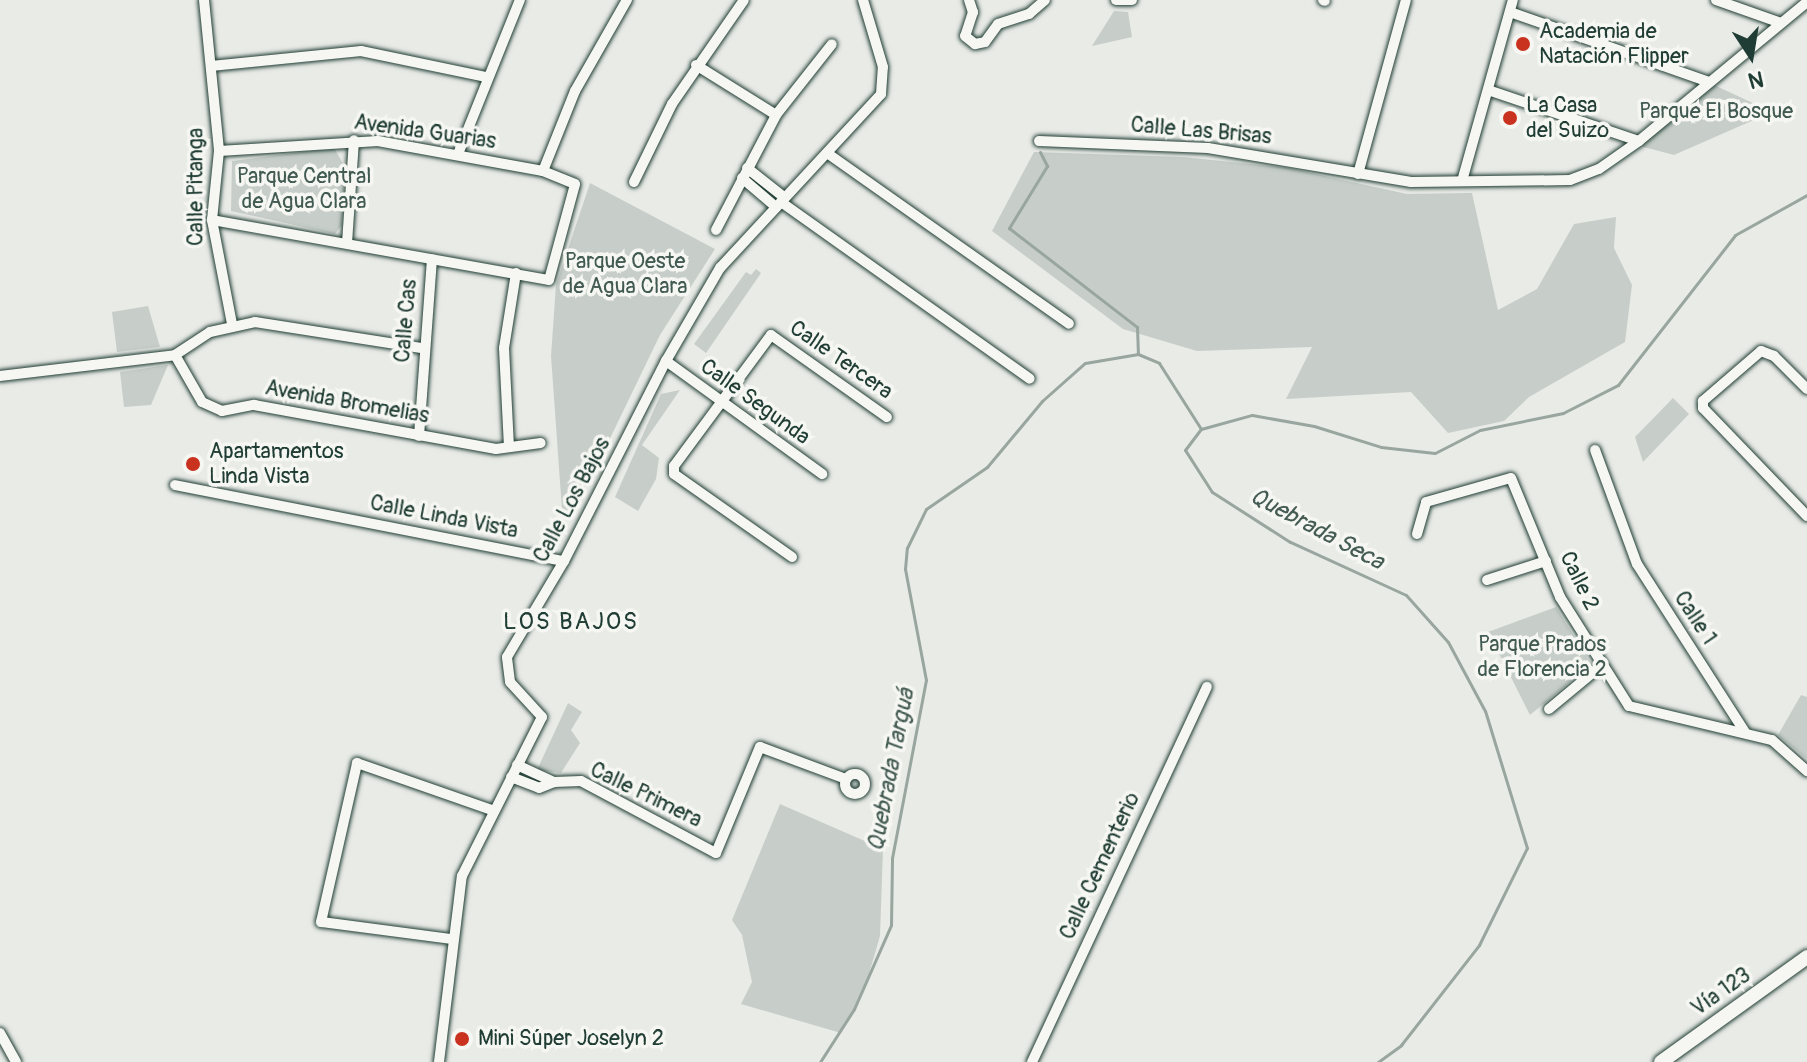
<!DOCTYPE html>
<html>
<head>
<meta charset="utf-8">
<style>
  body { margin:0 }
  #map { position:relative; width:1807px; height:1062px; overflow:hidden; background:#e9ebe7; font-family:Pangolin,sans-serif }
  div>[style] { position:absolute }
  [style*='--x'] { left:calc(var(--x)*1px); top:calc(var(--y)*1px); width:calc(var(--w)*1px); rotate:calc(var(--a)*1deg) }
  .green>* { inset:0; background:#c7cec9 }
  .stream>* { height:3px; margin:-1.5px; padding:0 1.5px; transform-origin:1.5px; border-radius:1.5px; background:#99a6a0 }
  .roads { filter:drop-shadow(0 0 2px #1f3d34) drop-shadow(0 0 2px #1f3d34) }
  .street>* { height:10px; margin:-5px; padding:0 5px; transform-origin:5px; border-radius:5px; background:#f6f6f2 }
  .street>.ring { margin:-5px; padding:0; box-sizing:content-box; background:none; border:10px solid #f6f6f2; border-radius:50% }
  .secondary>* { height:14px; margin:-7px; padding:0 7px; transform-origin:7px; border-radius:7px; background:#f6f6f2 }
  .dots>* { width:22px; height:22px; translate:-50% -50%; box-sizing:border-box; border:4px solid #f6f6f2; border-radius:50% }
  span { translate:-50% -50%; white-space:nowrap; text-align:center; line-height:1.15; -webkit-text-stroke:7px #f6f6f2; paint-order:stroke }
  .poi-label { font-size:22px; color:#1f3d34 }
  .left { translate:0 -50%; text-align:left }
  .park-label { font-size:22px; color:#415a52 }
  .street-label { font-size:22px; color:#1f3d34 }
  .water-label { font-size:24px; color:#445c54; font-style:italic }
  .neighbourhood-label { font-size:24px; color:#1f3d34; letter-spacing:2px }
  .north { position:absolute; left:1711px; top:16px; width:80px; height:80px; -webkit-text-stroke:6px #f6f6f2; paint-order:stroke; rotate:168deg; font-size:22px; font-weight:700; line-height:32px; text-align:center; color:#1f3d34 }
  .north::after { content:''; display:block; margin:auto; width:28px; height:36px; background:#1f3d34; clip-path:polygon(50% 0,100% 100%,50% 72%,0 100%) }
</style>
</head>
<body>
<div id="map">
  <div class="green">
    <div style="clip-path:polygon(1114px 11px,1128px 12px,1132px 37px,1092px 46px)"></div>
    <div style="clip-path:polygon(1712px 84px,1772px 112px,1674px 155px,1636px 145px)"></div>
    <div style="clip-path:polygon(334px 148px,345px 167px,342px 225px,335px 234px,231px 211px,232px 161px)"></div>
    <div style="clip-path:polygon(1034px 152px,1183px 157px,1288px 168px,1407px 194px,1472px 193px,1498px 310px,1537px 289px,1574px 224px,1616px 217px,1614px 248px,1632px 285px,1625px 342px,1529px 397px,1504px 421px,1448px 433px,1411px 392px,1286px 399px,1312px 347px,1197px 351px,1123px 329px,992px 231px)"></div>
    <div style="clip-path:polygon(590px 183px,715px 249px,660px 335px,574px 513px,562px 510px,551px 356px,556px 285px)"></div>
    <div style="clip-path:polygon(756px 269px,761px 273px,706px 353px,694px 344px,746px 272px,751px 275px)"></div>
    <div style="clip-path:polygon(148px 306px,160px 347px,117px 352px,112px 312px)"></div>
    <div style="clip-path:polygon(168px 365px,151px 405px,124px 407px,120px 372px)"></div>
    <div style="clip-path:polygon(680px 390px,642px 445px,659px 458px,656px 479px,638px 511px,615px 497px,661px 394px)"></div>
    <div style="clip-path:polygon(1673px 398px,1689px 414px,1643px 462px,1635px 437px)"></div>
    <div style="clip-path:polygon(1556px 607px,1591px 664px,1530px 715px,1488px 632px)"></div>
    <div style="clip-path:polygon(1801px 695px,1807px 697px,1807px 759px,1778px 735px)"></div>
    <div style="clip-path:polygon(568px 703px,582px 712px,571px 730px,580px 743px,561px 773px,537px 770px)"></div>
    <div style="clip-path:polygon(780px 804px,883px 849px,880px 936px,864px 991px,841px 1033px,741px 1004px,752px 982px,742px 935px,732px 920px)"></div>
  </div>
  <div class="stream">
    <div style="--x:1040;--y:152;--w:16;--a:63"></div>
    <div style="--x:1047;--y:166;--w:73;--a:121.5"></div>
    <div style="--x:1009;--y:228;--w:162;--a:37.7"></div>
    <div style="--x:1137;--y:327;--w:27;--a:88"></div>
    <div style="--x:820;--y:1062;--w:63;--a:-57.3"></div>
    <div style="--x:854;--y:1009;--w:92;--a:-66.2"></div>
    <div style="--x:891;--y:925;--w:67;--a:-89.1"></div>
    <div style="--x:892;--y:858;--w:181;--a:-79.2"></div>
    <div style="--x:926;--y:680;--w:113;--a:-100.7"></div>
    <div style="--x:905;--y:569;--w:21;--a:-85"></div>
    <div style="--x:907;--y:548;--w:43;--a:-64"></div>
    <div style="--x:926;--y:509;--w:74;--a:-34.5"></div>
    <div style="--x:987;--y:467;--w:86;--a:-50.2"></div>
    <div style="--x:1042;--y:401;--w:57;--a:-41.5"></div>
    <div style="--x:1085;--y:363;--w:54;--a:-9.6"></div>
    <div style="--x:1138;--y:354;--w:23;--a:23"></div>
    <div style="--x:1159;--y:363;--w:78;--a:57.5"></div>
    <div style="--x:1378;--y:1062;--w:29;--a:-36"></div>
    <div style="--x:1401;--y:1045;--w:127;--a:-52"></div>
    <div style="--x:1479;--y:945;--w:108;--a:-63.7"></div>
    <div style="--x:1527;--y:848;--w:143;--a:-107"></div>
    <div style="--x:1485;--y:711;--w:78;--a:-118.2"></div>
    <div style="--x:1448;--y:642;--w:63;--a:-131.8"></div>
    <div style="--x:1406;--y:595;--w:128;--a:-155.4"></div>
    <div style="--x:1290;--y:542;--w:93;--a:-147.3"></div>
    <div style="--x:1212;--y:492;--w:50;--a:-122.7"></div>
    <div style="--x:1185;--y:450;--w:26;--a:-53"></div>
    <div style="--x:1201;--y:429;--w:53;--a:-15.4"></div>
    <div style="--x:1252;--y:415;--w:63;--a:10.1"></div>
    <div style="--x:1314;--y:426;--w:70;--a:17.4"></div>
    <div style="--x:1381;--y:447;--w:54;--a:6.3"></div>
    <div style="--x:1435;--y:453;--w:51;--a:-27.1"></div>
    <div style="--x:1480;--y:430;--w:85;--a:-11.6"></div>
    <div style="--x:1563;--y:413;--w:62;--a:-27"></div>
    <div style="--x:1618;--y:385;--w:190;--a:-52"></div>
    <div style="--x:1735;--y:235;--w:82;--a:-29.1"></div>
  </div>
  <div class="roads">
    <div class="street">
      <div style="--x:204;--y:0;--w:152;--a:84.3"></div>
      <div style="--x:219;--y:151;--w:69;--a:95.8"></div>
      <div style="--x:212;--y:220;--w:106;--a:79.1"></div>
      <div style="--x:969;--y:0;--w:13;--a:72"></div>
      <div style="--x:973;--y:12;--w:25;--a:108"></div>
      <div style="--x:965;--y:36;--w:13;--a:39"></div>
      <div style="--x:975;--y:44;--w:10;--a:-11"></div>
      <div style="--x:985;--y:42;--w:22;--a:-54"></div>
      <div style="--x:998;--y:24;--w:33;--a:-18"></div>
      <div style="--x:1029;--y:14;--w:21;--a:-41"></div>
      <div style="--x:1116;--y:0;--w:16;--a:0"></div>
      <div style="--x:1323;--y:0;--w:2;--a:27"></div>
      <div style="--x:1716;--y:0;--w:69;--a:19.5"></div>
      <div style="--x:1510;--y:12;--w:211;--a:19.4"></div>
      <div style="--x:696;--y:65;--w:94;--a:32"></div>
      <div style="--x:211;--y:66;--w:151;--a:-5.7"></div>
      <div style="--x:361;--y:51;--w:127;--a:11.8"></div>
      <div style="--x:1488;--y:90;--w:159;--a:18.7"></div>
      <div style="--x:1039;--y:141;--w:169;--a:2.4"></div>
      <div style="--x:1208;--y:148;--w:206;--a:9.5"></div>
      <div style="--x:1411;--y:182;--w:159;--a:-0.7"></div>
      <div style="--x:1570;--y:180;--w:31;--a:-21"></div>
      <div style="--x:1599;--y:169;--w:49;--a:-35"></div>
      <div style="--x:1639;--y:141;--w:218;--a:-39.6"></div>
      <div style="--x:827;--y:153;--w:296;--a:35.2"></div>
      <div style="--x:458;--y:154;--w:166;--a:-68.1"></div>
      <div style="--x:747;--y:168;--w:48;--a:38.3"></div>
      <div style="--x:543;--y:171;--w:86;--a:-68.2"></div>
      <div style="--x:575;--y:91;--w:105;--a:-60.3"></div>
      <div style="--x:1358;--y:174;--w:180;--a:-74.6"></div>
      <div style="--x:742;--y:178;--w:45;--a:40.5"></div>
      <div style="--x:1462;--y:181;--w:188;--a:-74.3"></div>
      <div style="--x:634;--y:182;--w:87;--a:-64"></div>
      <div style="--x:672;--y:104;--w:126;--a:-55.3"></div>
      <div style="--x:781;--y:202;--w:305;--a:35.4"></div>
      <div style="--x:212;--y:220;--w:342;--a:10.1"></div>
      <div style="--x:549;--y:280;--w:99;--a:-74.8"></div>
      <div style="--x:575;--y:184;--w:35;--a:-158"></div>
      <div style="--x:543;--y:171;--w:168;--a:-169.7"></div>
      <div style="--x:378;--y:141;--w:159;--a:176.4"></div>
      <div style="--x:716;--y:230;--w:130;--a:-62.4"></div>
      <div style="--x:776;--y:115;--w:90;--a:-51.7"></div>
      <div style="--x:347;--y:243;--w:103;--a:-86.1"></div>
      <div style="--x:175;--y:355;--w:54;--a:60.1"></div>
      <div style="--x:202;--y:402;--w:22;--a:24"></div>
      <div style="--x:222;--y:411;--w:33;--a:-11"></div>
      <div style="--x:254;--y:405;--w:246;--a:10.3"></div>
      <div style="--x:496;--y:449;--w:45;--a:-7.6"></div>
      <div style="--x:666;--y:361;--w:193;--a:35.9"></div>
      <div style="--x:0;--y:376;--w:176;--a:-6.8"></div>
      <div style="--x:175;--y:355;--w:42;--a:-33.3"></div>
      <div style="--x:210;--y:332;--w:46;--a:-12.5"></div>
      <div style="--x:255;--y:322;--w:168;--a:8.9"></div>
      <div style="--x:1807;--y:389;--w:47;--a:-135"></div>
      <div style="--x:1774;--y:356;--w:14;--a:-159"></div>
      <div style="--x:1761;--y:351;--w:77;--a:139.2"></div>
      <div style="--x:1703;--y:401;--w:7;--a:90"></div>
      <div style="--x:1703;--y:408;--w:150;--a:46.1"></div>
      <div style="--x:419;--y:436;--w:177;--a:-85.8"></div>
      <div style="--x:509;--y:447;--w:99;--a:-92.9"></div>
      <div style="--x:504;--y:348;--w:76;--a:-80.9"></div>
      <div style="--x:1595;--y:450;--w:121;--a:69.8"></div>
      <div style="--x:1637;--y:564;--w:200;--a:57.3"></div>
      <div style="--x:175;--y:485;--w:396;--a:11.1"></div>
      <div style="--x:1417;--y:534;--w:33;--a:-74"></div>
      <div style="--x:1426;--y:502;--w:88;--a:-15.8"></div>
      <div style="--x:1511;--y:478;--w:129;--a:67.6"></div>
      <div style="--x:1560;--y:597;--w:129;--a:57.7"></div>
      <div style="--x:1629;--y:706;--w:147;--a:13.4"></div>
      <div style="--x:1772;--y:740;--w:47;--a:41.5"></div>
      <div style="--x:792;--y:557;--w:144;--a:-144.9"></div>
      <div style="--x:674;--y:474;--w:8;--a:-90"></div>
      <div style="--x:674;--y:466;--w:163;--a:-53.5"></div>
      <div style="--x:771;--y:335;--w:142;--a:35.3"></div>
      <div style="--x:1487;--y:580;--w:62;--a:-17.9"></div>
      <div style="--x:1549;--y:709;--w:69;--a:-39.7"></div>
      <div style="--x:517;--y:765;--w:41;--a:24.7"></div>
      <div class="ring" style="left:845px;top:774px;width:10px;height:10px"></div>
      <div style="--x:511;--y:777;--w:30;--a:21"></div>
      <div style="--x:539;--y:788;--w:16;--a:-22"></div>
      <div style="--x:554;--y:782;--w:27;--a:-2"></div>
      <div style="--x:581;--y:781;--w:153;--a:28.1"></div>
      <div style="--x:716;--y:853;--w:115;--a:-67.5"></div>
      <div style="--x:760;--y:747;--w:92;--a:20.4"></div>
      <div style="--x:451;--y:939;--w:131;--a:-172.5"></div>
      <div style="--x:321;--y:922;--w:163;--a:-77.2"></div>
      <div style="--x:357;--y:763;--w:143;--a:19.2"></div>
      <div style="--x:0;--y:1033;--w:33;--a:61"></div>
      <div style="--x:439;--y:1062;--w:187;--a:-83"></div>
      <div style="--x:462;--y:876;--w:178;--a:-63.3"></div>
      <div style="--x:542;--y:717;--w:47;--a:-132.4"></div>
      <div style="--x:510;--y:682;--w:25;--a:-97"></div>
      <div style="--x:507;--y:657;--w:112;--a:-59.3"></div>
      <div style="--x:564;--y:561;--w:225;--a:-63"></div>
      <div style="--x:666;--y:361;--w:108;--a:-59.9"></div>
      <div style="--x:720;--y:268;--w:237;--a:-47.2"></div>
      <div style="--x:881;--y:94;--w:27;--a:-86"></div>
      <div style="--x:883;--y:67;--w:70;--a:-106.6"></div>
      <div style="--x:1032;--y:1062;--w:414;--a:-65"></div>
    </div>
    <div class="secondary">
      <div style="--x:1661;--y:1062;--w:180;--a:-35.7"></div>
    </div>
  </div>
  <div class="dots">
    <div style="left:1523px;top:44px;background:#c8321e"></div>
    <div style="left:1510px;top:118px;background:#c8321e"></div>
    <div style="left:193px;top:464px;background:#c8321e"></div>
    <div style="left:462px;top:1039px;background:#c8321e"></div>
  </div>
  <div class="poi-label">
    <span class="left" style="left:1539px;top:44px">Academia de<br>Natación Flipper</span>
    <span class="left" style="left:1526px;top:118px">La Casa<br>del Suizo</span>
    <span class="left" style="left:209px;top:464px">Apartamentos<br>Linda Vista</span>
    <span class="left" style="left:478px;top:1039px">Mini Súper Joselyn 2</span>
  </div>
  <div class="park-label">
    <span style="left:1716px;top:112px">Parque El Bosque</span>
    <span style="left:304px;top:189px">Parque Central<br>de Agua Clara</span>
    <span style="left:625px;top:274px">Parque Oeste<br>de Agua Clara</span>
    <span style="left:1542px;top:657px">Parque Prados<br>de Florencia 2</span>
  </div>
  <div class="street-label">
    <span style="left:1201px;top:131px;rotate:5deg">Calle Las Brisas</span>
    <span style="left:425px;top:132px;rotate:8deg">Avenida Guarias</span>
    <span style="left:196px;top:187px;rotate:-90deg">Calle Pitanga</span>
    <span style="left:406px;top:321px;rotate:-85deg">Calle Cas</span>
    <span style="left:841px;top:360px;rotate:35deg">Calle Tercera</span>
    <span style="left:347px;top:402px;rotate:10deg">Avenida Bromelias</span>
    <span style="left:755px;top:402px;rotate:36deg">Calle Segunda</span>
    <span style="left:572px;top:500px;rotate:-62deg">Calle Los Bajos</span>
    <span style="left:444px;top:517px;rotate:11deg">Calle Linda Vista</span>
    <span style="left:1579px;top:581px;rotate:64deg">Calle 2</span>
    <span style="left:1695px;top:618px;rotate:57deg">Calle 1</span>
    <span style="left:646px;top:795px;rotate:26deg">Calle Primera</span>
    <span style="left:1100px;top:866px;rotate:-65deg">Calle Cementerio</span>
    <span style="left:1721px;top:992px;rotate:-35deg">Vía 123</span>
  </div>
  <div class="water-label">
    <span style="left:1317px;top:529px;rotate:28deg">Quebrada Seca</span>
    <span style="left:891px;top:770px;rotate:-79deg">Quebrada Targuá</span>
  </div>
  <div class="neighbourhood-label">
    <span style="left:571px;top:622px">LOS BAJOS</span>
  </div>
  <div class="north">N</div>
</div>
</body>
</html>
